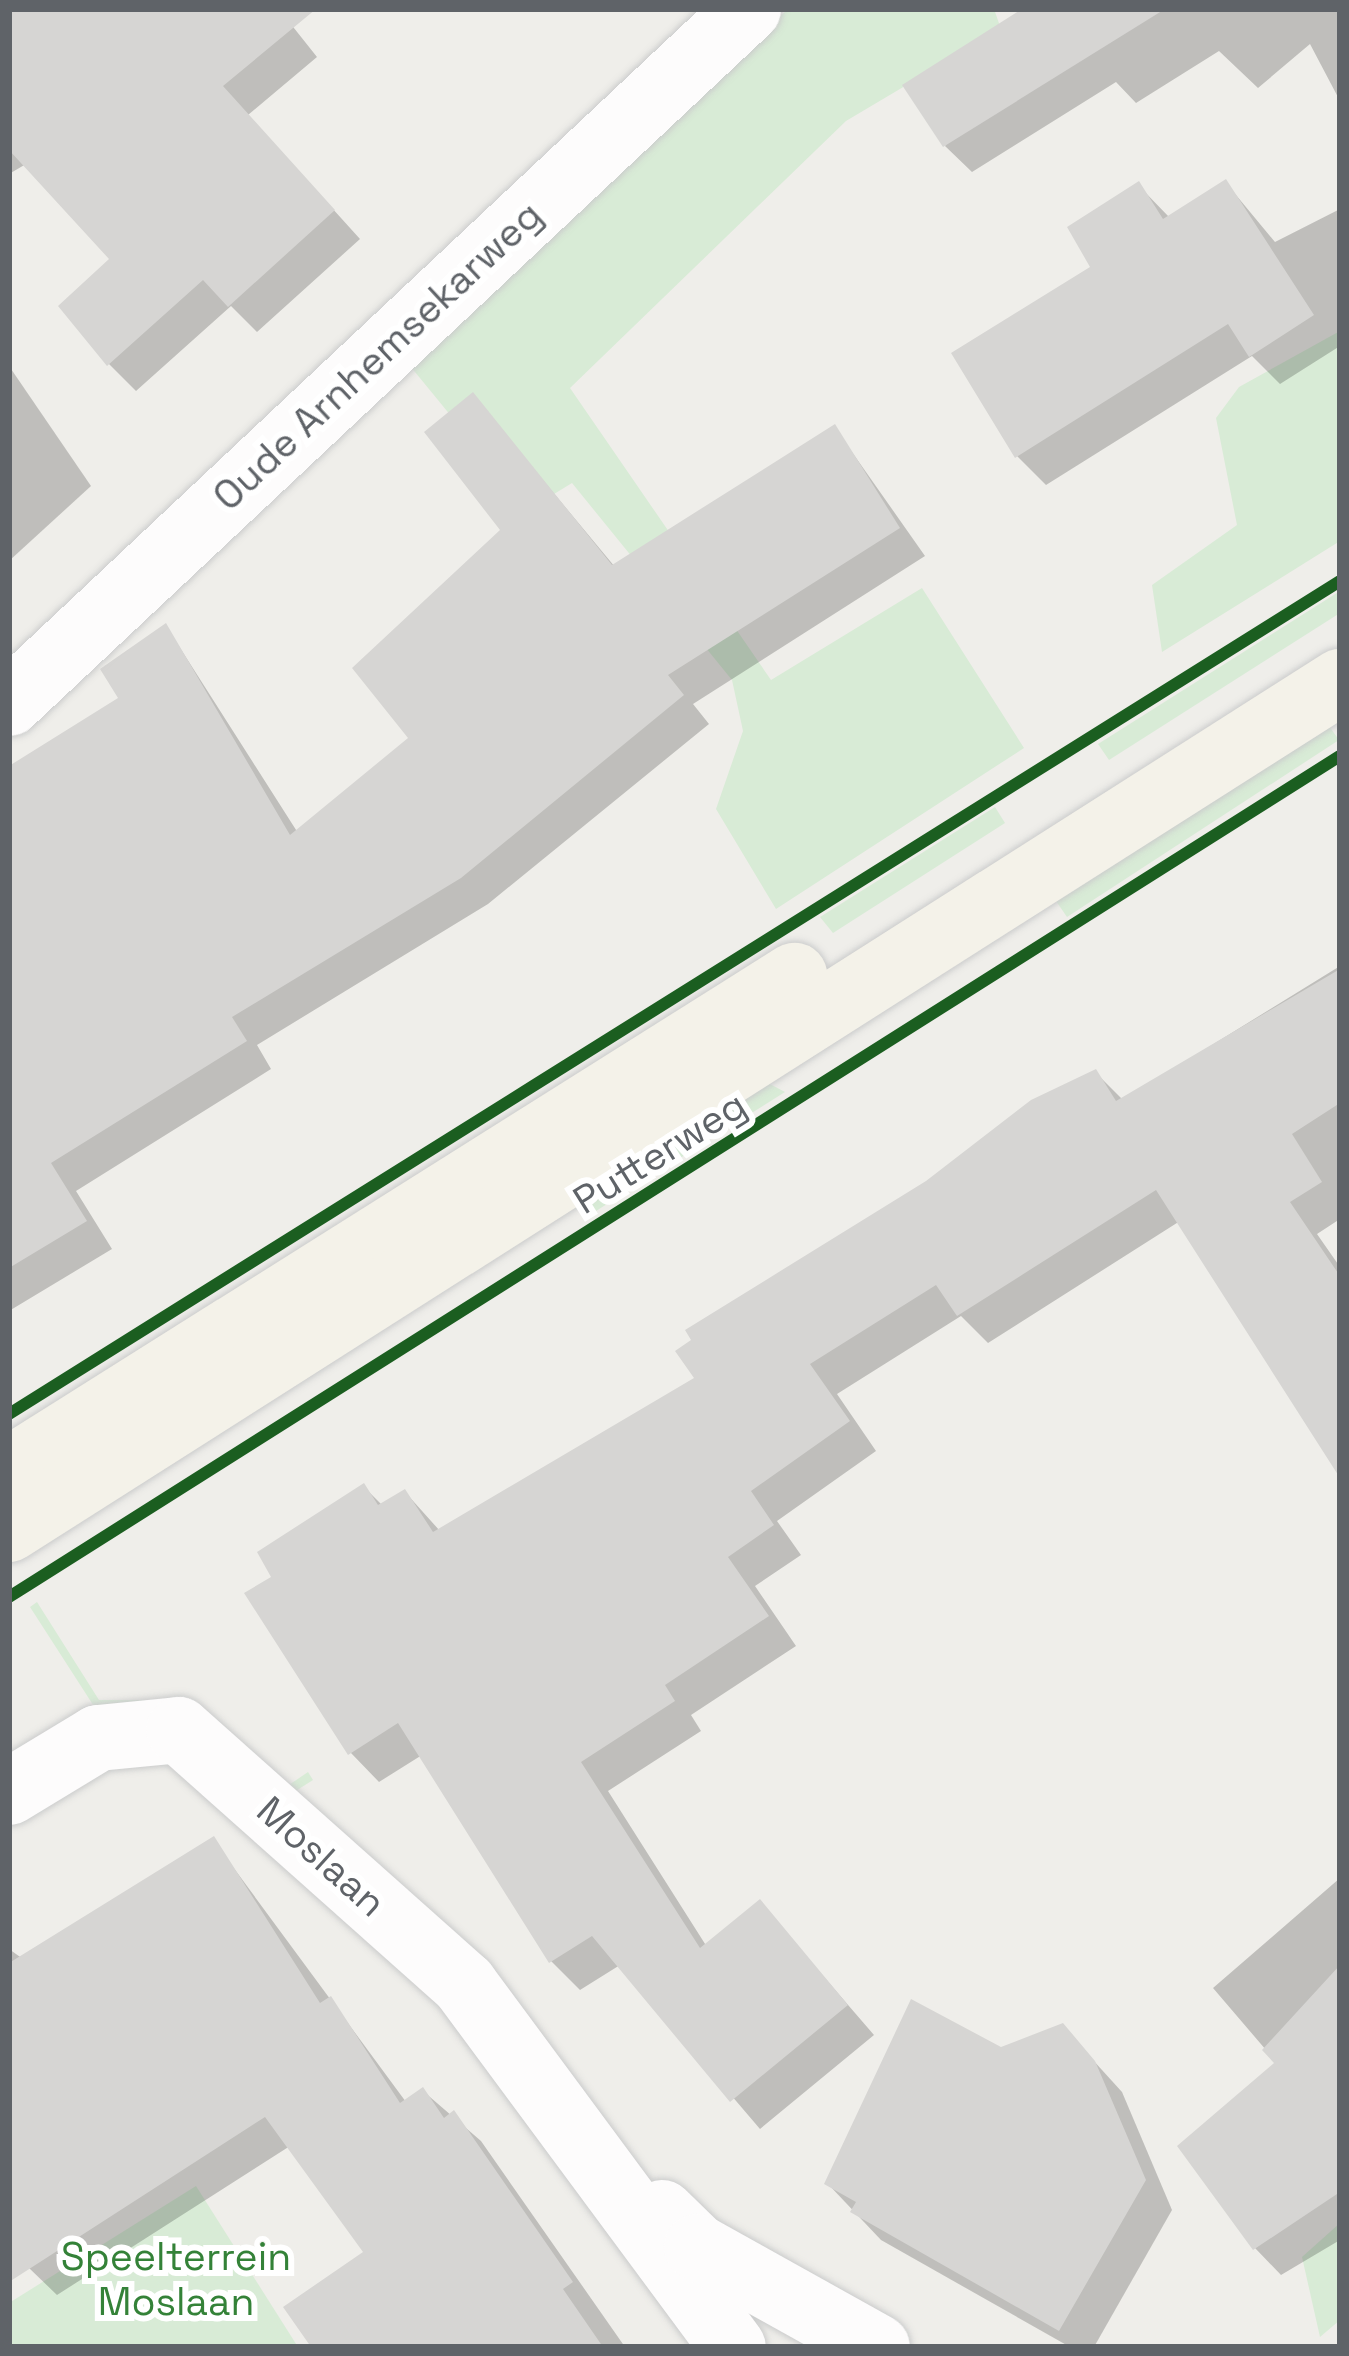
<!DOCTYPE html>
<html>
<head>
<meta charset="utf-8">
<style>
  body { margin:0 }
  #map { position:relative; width:1349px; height:2356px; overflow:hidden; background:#efeeea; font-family:"Space Grotesk",sans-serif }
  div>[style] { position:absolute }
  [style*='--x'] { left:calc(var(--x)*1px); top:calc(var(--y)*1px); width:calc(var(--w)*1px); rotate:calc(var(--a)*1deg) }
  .green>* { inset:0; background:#d8ebd6 }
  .shadow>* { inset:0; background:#0003 }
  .building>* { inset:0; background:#d6d5d3 }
  .roads { filter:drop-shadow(0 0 3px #cbcccc) drop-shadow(0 0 3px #cbcccc) }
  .minor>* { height:66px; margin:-33px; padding:0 33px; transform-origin:33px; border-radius:33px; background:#fdfcfc }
  .primary>* { height:66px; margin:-33px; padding:0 33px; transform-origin:33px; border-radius:33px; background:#f4f2e9 }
  .cycleway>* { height:12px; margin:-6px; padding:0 6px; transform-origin:6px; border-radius:6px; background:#1b5e20 }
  span { translate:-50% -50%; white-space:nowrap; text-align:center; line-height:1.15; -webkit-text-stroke:12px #fff; paint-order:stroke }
  .street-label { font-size:39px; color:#5f6368 }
  .park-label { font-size:39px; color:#348238 }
  .frame { position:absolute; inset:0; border:12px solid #5f6368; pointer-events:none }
</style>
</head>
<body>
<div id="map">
  <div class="green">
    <div style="clip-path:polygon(788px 9px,994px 9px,1001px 29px,846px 121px,570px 388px,771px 680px,922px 588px,1024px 748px,776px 909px,716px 809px,743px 731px,732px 680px,572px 483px,528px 510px,406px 361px)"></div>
    <div style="clip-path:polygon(1340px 331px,1340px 541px,1162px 652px,1152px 585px,1237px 525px,1216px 418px,1239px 387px)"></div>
    <div style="clip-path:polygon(1340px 591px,1340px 613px,1109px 760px,1098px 744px)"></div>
    <div style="clip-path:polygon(1329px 726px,1339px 740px,1067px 917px,1056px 901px)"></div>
    <div style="clip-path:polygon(995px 807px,1005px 823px,833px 933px,820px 917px)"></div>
    <div style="clip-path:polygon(766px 1082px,785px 1092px,588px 1216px,580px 1200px)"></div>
    <div style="clip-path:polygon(37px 1602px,99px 1700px,164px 1700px,283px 1789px,308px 1772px,313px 1780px,283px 1799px,97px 1711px,30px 1607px)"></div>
    <div style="clip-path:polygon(196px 2186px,298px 2347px,9px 2347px,9px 2303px)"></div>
    <div style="clip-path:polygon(1340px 2223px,1340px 2320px,1320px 2337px,1302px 2257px)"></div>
  </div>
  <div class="shadow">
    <div style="clip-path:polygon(9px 9px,301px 9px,286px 18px,317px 57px,248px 115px,360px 239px,257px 332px,231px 306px,136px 391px,109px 364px,113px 259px,26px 164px,9px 174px)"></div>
    <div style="clip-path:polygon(1027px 9px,1340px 9px,1340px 101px,1310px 44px,1258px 88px,1219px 51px,1136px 103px,1116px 82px,972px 172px,945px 146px)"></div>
    <div style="clip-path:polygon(1226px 183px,1275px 242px,1340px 209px,1340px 346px,1280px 384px,1252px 356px,1046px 485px,1017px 456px,1138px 185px,1170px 218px)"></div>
    <div style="clip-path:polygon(9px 366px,91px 486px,9px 561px)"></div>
    <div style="clip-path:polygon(473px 396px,615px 567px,835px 428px,925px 556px,693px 704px,709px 724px,488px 904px,257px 1045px,271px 1069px,76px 1191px,112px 1249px,9px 1311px,9px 770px,122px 699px,166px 626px,298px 833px,412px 738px,504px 530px)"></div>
    <div style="clip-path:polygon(1340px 966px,1340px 1219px,1317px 1234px,1340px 1267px,1340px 1449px,1180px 1221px,988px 1343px,961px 1316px,837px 1394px,876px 1451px,777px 1521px,801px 1555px,755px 1586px,796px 1646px,691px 1715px,701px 1731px,608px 1791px,707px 1947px,760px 1903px,874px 2035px,760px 2129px,620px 1965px,580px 1990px,551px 1961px,422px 1755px,379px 1782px,351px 1753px,275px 1578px,364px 1487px,383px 1506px,405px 1492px,440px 1531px,698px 1379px,928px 1183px,1096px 1073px,1123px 1100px)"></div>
    <div style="clip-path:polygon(213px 1840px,406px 2102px,423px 2091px,481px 2141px,625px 2347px,315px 2347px,367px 2253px,290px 2146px,57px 2295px,29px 2268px,9px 2235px,9px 1949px,23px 1959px)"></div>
    <div style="clip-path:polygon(1340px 1878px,1340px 2240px,1281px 2275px,1255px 2248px,1278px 2064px,1213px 1988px)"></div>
    <div style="clip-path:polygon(1062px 2026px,1122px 2092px,1172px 2210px,1094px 2347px,1070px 2347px,881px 2240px,828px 2184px,1001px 2051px)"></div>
  </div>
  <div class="building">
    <div style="clip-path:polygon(9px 9px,316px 9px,223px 86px,335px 210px,228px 307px,203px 280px,107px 366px,58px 306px,109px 259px,9px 150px)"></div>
    <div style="clip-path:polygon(1022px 9px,1165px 9px,943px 147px,902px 85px)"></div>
    <div style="clip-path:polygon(1226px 179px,1314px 315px,1249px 357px,1228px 324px,1015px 458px,951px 353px,1090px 267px,1067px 227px,1139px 181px,1163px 219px)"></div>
    <div style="clip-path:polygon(473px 392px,612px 565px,835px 424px,900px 528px,668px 675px,684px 695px,461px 878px,232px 1017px,247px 1041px,51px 1163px,87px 1221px,9px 1268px,9px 766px,118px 698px,100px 669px,166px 623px,290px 835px,408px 738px,352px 668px,500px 530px,424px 432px)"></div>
    <div style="clip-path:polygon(1340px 969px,1340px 1103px,1292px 1134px,1322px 1182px,1290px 1202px,1340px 1276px,1340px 1478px,1156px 1190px,957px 1316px,936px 1285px,810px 1364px,850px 1421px,751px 1491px,774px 1525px,728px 1557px,769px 1616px,665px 1685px,675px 1701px,581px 1762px,700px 1948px,760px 1899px,848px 2005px,730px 2102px,592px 1936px,549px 1963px,398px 1723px,348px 1755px,244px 1593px,271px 1577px,257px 1552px,364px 1483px,378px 1505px,405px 1489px,433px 1532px,694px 1378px,675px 1351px,691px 1340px,685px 1330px,926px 1181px,1031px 1100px,1096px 1069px,1116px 1101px)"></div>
    <div style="clip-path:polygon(214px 1836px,320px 2003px,331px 1996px,400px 2103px,423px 2087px,444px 2118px,454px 2110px,573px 2282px,563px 2289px,603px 2347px,311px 2347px,283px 2307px,363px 2252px,265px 2117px,9px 2282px,9px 1963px)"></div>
    <div style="clip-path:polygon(1340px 1965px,1340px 2192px,1253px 2250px,1177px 2146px,1274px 2063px,1262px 2050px)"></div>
    <div style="clip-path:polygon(911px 1999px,1001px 2047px,1063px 2023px,1095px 2061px,1146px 2180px,1059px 2331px,850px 2212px,856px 2202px,824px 2184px)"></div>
  </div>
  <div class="roads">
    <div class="minor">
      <div style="--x:9;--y:703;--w:1014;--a:-43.2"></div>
      <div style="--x:9;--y:1792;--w:104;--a:-31.2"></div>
      <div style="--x:98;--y:1738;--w:81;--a:-5.6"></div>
      <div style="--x:179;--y:1730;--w:382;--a:41.7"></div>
      <div style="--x:464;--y:1984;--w:452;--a:53.5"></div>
      <div style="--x:662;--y:2213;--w:49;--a:44.2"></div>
      <div style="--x:697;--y:2247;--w:206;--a:29.1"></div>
    </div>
    <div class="primary">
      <div style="--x:9;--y:1470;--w:928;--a:-32.18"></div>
      <div style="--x:9;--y:1529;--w:1578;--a:-32.47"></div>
    </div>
  </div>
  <div class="cycleway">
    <div style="--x:9;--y:1414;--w:1570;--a:-32.04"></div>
    <div style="--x:9;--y:1597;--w:1574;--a:-32.29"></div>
  </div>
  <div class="street-label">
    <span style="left:378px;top:356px;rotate:-43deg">Oude Arnhemsekarweg</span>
    <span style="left:660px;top:1153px;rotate:-32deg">Putterweg</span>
    <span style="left:321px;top:1857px;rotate:42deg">Moslaan</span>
  </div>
  <div class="park-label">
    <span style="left:176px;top:2280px">Speelterrein<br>Moslaan</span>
  </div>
  <div class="frame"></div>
</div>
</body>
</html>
